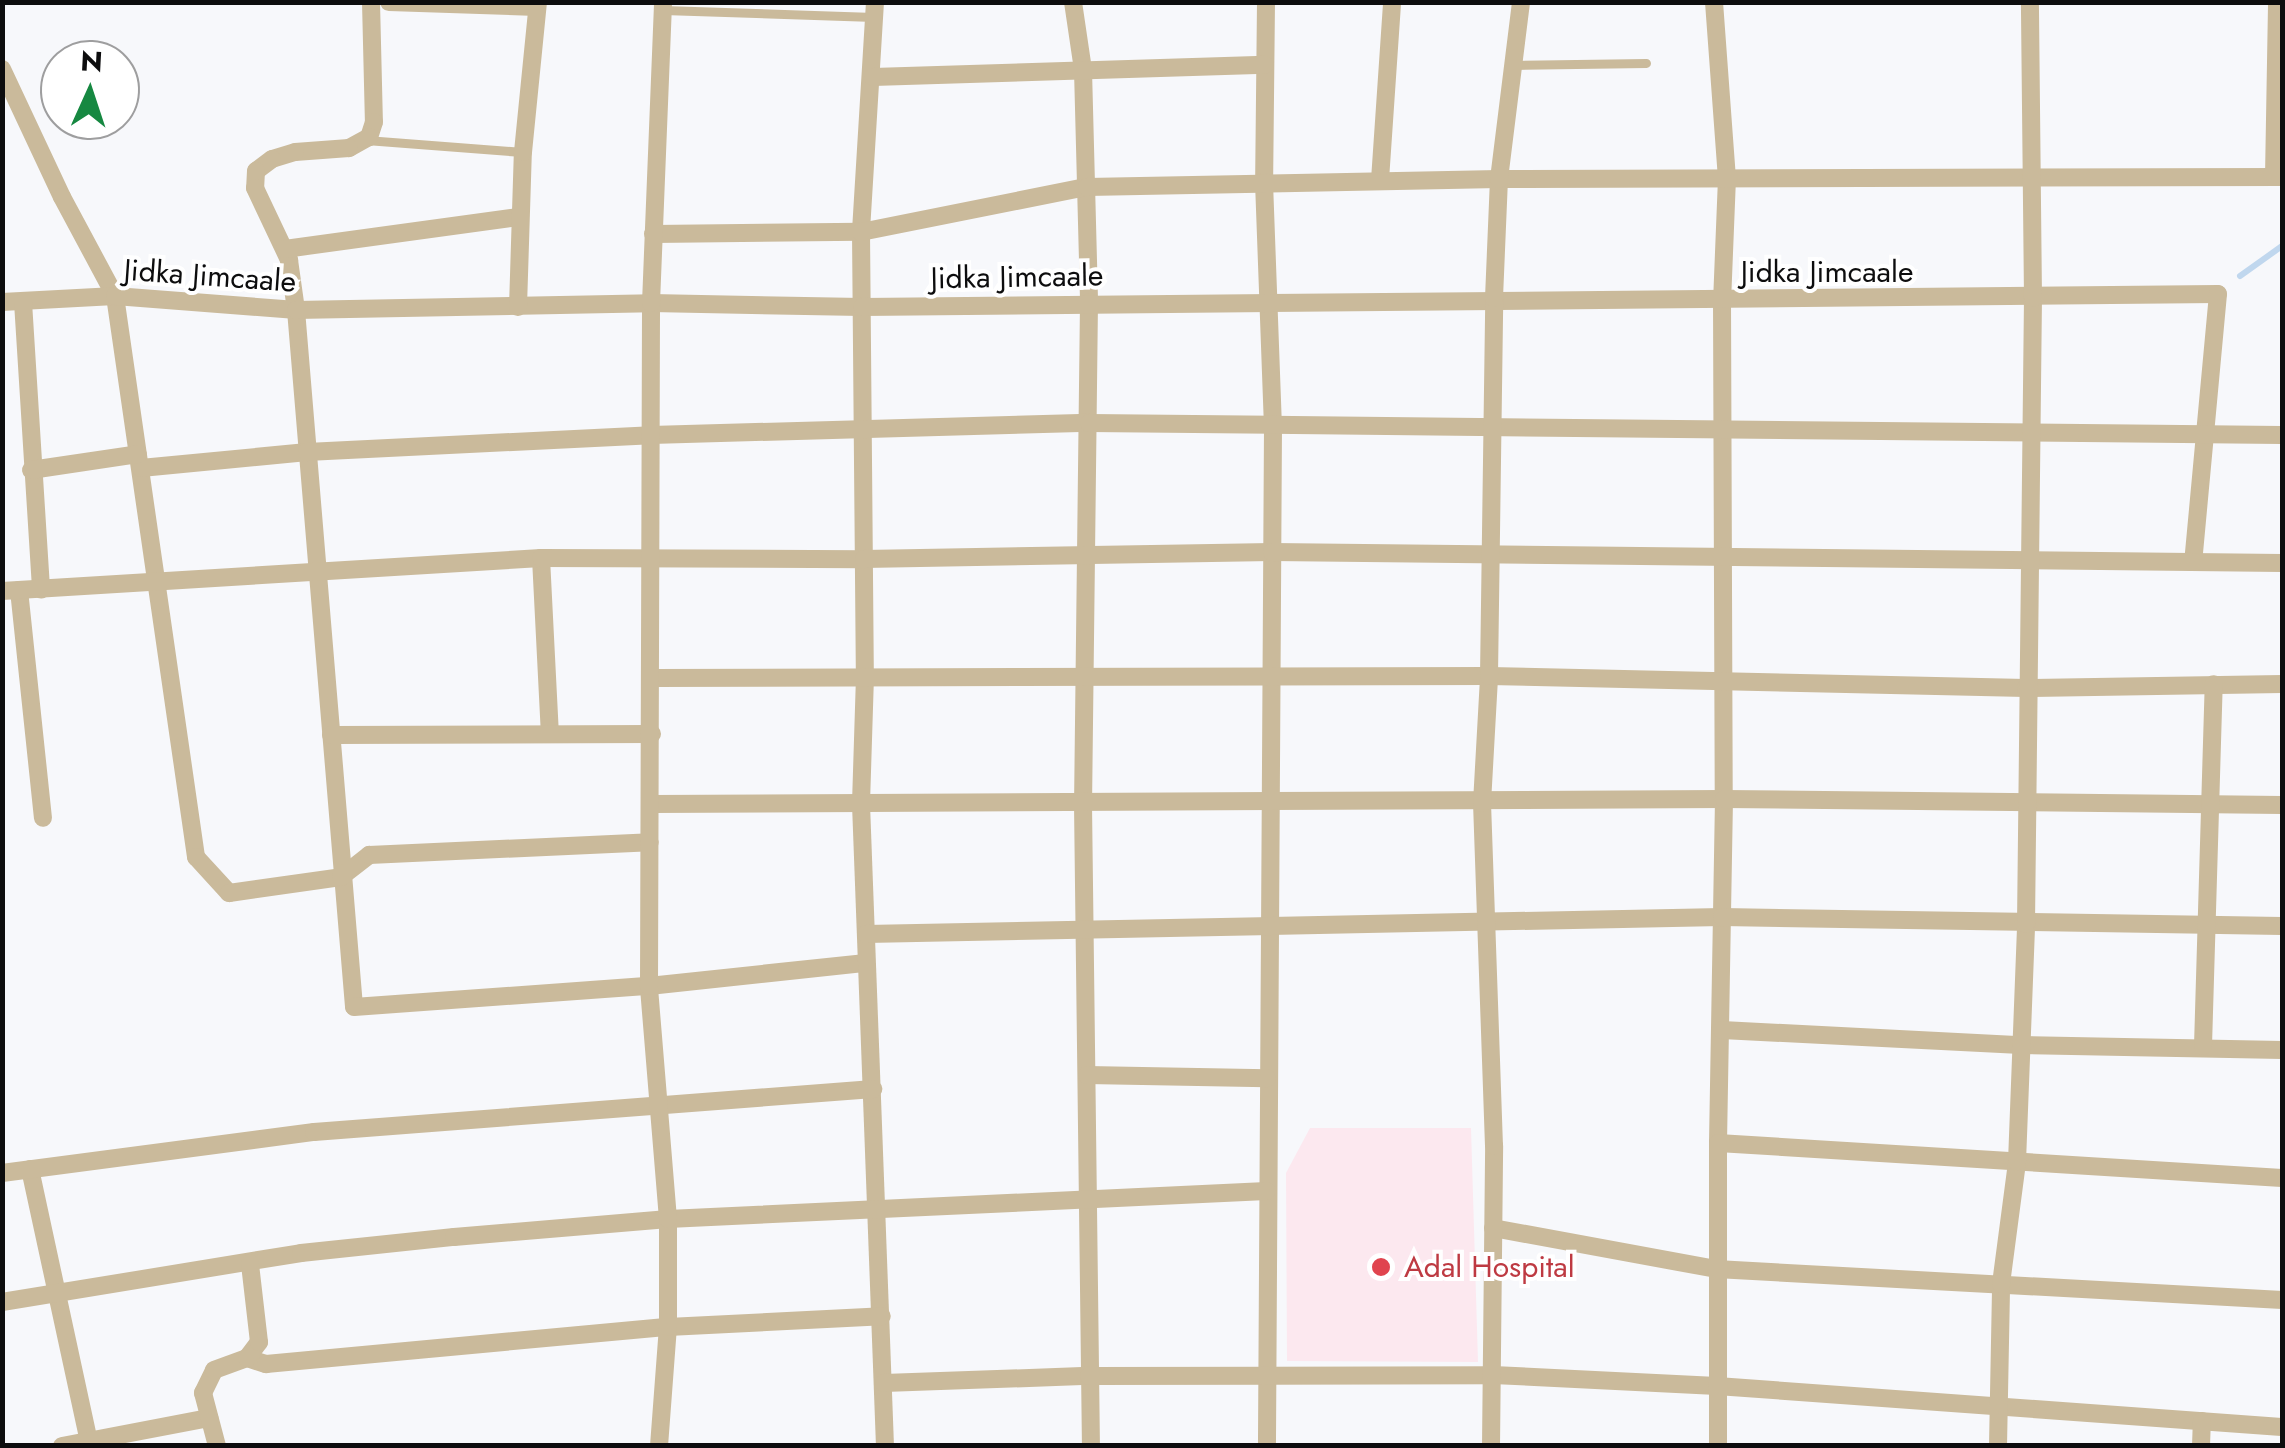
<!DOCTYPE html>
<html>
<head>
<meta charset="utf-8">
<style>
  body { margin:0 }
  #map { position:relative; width:2285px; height:1448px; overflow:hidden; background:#f7f8fb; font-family:Jost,sans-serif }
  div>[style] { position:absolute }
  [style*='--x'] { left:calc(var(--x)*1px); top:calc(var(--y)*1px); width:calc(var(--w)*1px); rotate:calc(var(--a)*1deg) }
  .medical>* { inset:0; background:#fce8ef }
  .stream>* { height:6px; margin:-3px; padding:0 3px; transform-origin:3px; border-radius:3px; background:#c0d7ee }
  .service>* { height:9px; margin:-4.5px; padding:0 4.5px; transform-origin:4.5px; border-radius:4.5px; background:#caba9b }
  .minor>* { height:18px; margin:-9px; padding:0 9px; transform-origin:9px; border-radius:9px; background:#caba9b }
  .dots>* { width:28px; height:28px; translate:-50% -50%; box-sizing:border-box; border:5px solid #fff; border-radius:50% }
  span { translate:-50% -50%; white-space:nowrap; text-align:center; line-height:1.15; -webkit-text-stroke:8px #fff; paint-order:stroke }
  .street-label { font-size:30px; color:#0d0d0e }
  .health-label { font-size:30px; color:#be3a42 }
  .left { translate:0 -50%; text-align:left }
  .frame { position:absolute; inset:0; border:5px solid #0d0d0e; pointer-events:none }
  .north { position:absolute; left:40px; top:40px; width:100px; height:100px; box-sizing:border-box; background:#fff; border:2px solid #9e9e9f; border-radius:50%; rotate:3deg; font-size:28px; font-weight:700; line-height:40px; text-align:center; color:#0d0d0e }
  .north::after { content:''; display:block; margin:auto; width:35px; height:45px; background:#168841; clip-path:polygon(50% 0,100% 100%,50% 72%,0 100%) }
</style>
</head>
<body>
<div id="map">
  <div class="medical">
    <div style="clip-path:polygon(1310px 1128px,1471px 1128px,1478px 1362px,1287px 1361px,1286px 1173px)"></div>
  </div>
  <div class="stream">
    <div style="--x:2240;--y:276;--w:52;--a:-35.5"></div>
  </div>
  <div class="service">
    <div style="--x:663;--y:10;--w:211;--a:1.9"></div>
    <div style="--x:1513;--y:65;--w:133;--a:-0.9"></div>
    <div style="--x:366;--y:140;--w:157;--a:4.4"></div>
  </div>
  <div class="minor">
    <div style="--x:371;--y:2;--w:120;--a:88.6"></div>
    <div style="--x:374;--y:122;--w:16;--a:108"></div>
    <div style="--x:369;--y:137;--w:23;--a:151"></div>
    <div style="--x:349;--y:148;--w:54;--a:175.8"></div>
    <div style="--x:295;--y:152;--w:24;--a:163"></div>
    <div style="--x:272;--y:159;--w:20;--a:143"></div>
    <div style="--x:256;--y:171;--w:17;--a:93"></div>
    <div style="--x:255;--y:188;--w:80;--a:64.7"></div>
    <div style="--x:289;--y:260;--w:50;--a:82"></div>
    <div style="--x:296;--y:310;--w:699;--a:85.24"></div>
    <div style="--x:354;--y:1007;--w:296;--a:-4.1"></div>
    <div style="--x:649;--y:986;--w:218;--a:-6.1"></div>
    <div style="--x:389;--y:2;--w:148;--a:1.9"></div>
    <div style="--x:875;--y:2;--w:230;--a:93.5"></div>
    <div style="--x:861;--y:232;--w:444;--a:89.5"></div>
    <div style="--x:865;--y:676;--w:128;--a:91.8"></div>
    <div style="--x:861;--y:804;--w:642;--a:87.86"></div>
    <div style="--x:1073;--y:2;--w:69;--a:81.6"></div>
    <div style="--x:1083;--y:70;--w:232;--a:88.5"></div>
    <div style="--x:1089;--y:302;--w:502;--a:90.68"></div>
    <div style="--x:1083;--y:804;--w:642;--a:89.29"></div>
    <div style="--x:1266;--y:2;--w:180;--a:90.6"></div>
    <div style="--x:1264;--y:182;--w:245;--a:87.9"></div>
    <div style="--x:1273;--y:427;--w:1019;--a:90.34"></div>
    <div style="--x:1714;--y:2;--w:176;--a:85.8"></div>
    <div style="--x:1727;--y:178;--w:122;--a:92.3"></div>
    <div style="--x:1722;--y:300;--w:499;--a:89.8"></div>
    <div style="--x:1724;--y:799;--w:344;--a:91"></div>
    <div style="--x:1718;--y:1143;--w:565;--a:3.55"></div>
    <div style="--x:2;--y:69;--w:141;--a:64.9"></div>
    <div style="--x:62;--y:197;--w:112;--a:61.8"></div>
    <div style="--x:115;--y:296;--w:567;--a:81.78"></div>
    <div style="--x:196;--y:857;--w:49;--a:47.5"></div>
    <div style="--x:229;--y:893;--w:113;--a:-8.1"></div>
    <div style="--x:341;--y:877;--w:36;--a:-38"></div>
    <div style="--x:369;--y:855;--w:281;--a:-2.6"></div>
    <div style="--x:873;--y:77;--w:392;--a:-1.8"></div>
    <div style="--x:2274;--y:177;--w:175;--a:-89"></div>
    <div style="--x:1380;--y:180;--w:178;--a:-86.1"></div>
    <div style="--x:653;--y:234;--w:208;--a:-0.6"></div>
    <div style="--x:861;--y:232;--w:230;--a:-11.3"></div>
    <div style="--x:1087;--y:187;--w:412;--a:-1.1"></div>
    <div style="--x:1499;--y:179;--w:783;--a:-0.15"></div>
    <div style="--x:285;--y:249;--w:237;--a:-7.8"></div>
    <div style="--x:2;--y:302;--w:113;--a:-3"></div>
    <div style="--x:115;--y:296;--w:182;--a:4.4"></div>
    <div style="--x:296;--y:310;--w:355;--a:-1.1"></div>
    <div style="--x:651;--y:303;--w:211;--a:1.1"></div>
    <div style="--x:862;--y:307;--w:1356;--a:-0.55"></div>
    <div style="--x:2218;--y:294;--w:269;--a:95.3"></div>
    <div style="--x:23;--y:302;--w:288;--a:86.4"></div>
    <div style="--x:518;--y:307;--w:155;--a:-88.2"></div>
    <div style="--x:523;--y:152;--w:151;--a:-84.3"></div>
    <div style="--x:141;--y:468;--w:167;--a:-5.5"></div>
    <div style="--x:307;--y:452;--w:344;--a:-2.8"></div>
    <div style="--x:651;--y:435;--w:438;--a:-1.6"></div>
    <div style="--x:1089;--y:423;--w:1193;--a:0.58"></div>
    <div style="--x:31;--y:470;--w:108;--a:-8.5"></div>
    <div style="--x:541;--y:558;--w:175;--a:87.1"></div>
    <div style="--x:19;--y:590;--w:229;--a:84"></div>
    <div style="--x:2;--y:591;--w:540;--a:-3.5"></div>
    <div style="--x:541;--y:558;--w:323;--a:0.2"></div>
    <div style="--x:864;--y:559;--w:408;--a:-1"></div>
    <div style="--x:1272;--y:552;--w:1010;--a:0.62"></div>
    <div style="--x:653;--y:678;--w:836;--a:-0.14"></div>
    <div style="--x:1489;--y:676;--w:537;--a:1.28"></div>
    <div style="--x:2026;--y:688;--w:256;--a:-0.9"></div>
    <div style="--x:331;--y:735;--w:321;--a:-0.2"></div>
    <div style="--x:652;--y:804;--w:1072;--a:-0.27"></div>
    <div style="--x:1724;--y:799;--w:558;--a:0.62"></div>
    <div style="--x:866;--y:934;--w:856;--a:-1.14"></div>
    <div style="--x:1722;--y:917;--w:560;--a:0.92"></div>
    <div style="--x:1722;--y:1030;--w:299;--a:2.9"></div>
    <div style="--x:2021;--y:1045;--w:261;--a:1.1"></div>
    <div style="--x:2203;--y:1046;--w:362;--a:-88.3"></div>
    <div style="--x:1087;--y:1075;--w:180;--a:1"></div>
    <div style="--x:30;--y:1169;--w:283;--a:77.8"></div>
    <div style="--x:2;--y:1173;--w:315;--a:-7.5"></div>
    <div style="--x:314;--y:1132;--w:561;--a:-4.4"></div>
    <div style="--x:1493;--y:1228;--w:227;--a:10.4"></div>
    <div style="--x:1716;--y:1269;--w:567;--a:3.13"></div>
    <div style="--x:2;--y:1302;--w:303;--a:-9.3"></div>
    <div style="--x:301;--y:1253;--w:154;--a:-6"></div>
    <div style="--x:454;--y:1237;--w:215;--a:-4.8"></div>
    <div style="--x:668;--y:1219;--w:599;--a:-2.68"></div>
    <div style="--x:247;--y:1358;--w:20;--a:18"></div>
    <div style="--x:266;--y:1364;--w:404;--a:-5.3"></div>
    <div style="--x:668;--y:1327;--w:214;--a:-2.9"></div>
    <div style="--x:884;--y:1383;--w:205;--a:-2"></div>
    <div style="--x:1089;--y:1376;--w:404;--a:-0.1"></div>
    <div style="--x:1493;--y:1375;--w:224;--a:2.8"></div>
    <div style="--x:1717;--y:1386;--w:566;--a:4.15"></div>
    <div style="--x:62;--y:1446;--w:150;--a:-10.8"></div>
    <div style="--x:217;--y:1446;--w:55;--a:-104.8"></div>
    <div style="--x:203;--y:1393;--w:25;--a:-64"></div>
    <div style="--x:214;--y:1370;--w:35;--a:-20"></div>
    <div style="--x:247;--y:1358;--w:20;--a:-53"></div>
    <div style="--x:259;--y:1342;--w:79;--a:-96.6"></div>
    <div style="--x:659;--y:1446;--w:119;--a:-85.7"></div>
    <div style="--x:668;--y:1327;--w:108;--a:-90"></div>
    <div style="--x:668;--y:1219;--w:234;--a:-94.7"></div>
    <div style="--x:649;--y:986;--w:683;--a:-89.83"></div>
    <div style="--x:651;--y:303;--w:301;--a:-87.7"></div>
    <div style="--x:1491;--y:1446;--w:300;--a:-89.4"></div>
    <div style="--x:1494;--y:1146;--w:343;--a:-92"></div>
    <div style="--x:1482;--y:803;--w:127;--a:-86.8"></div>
    <div style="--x:1489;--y:676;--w:378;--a:-89.2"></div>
    <div style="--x:1494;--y:298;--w:119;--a:-87.6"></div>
    <div style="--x:1499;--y:179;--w:178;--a:-82.9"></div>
    <div style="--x:1718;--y:1446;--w:303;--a:-90"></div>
    <div style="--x:1998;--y:1446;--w:162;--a:-88.9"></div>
    <div style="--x:2001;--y:1284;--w:123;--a:-82.5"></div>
    <div style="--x:2017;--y:1162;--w:238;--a:-87.8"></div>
    <div style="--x:2026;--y:924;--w:626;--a:-89.36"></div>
    <div style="--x:2033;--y:298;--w:296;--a:-90.6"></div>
    <div style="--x:2201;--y:1446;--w:25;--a:-88"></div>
  </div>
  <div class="dots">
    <div style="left:1381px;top:1267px;background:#e0444e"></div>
  </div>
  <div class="street-label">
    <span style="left:1827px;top:272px">Jidka Jimcaale</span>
    <span style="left:210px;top:276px;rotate:4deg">Jidka Jimcaale</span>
    <span style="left:1017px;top:277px;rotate:-1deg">Jidka Jimcaale</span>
  </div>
  <div class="health-label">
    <span class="left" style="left:1404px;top:1267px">Adal Hospital</span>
  </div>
  <div class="frame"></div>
  <div class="north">N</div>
</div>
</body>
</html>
